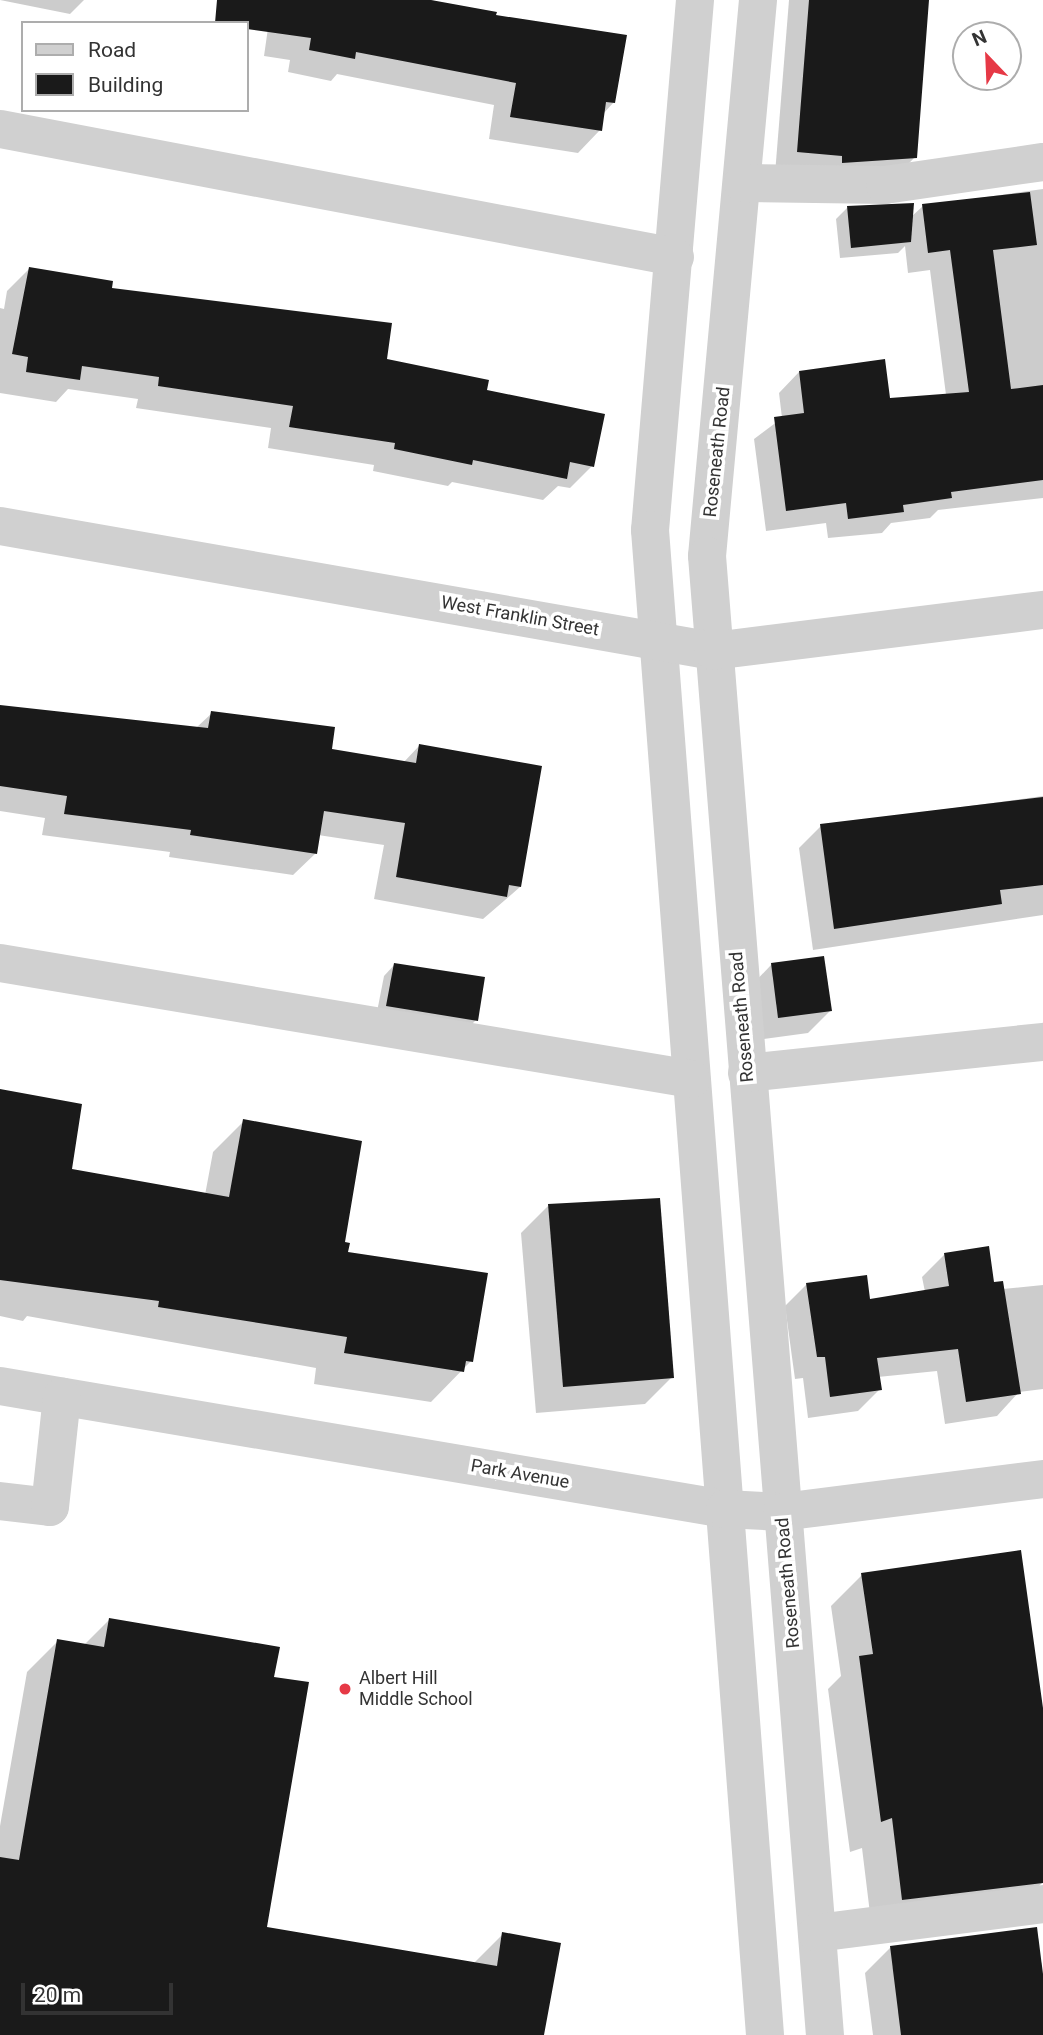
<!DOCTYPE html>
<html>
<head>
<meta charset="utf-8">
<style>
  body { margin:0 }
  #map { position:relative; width:1043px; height:2035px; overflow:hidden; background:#fff; font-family:Roboto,sans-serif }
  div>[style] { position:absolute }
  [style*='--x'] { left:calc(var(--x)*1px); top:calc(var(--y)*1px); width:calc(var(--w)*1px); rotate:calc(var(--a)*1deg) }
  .shadow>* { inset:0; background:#0003 }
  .building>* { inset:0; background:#1a1a1a }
  .minor>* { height:38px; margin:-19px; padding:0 19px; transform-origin:19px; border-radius:19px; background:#d0d0d0 }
  .dots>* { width:19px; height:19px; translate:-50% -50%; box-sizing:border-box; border:4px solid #fff; border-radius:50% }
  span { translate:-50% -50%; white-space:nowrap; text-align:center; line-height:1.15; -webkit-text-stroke:7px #fff; paint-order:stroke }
  .street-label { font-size:18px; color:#333 }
  .poi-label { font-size:18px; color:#333 }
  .left { translate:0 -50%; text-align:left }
  .legend { position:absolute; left:21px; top:21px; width:228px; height:91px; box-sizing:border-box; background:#fff; border:2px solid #adadad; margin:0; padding:9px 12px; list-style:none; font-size:21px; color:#333 }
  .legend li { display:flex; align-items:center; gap:14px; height:35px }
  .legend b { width:35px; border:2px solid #adadad }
  .north { position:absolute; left:952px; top:21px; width:70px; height:70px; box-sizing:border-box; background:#fff; border:2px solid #adadad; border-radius:50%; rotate:337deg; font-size:19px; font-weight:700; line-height:28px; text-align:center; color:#333 }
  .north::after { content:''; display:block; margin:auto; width:24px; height:32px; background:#e63946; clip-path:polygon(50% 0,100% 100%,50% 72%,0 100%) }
  .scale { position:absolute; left:21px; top:1983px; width:152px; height:32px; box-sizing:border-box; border:4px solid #333; border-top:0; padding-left:9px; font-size:21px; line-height:24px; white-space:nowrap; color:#333; -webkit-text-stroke:5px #fff; paint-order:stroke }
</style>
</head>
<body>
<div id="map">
  <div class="shadow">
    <div style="clip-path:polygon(0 0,84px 0,70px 14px)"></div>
    <div style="clip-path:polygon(272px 0,431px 0,494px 17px,614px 102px,603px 114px,600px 130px,578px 153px,489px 139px,494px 105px,337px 74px,331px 81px,288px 72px,290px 60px,264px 56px)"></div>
    <div style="clip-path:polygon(789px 0,928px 0,915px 157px,893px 180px,775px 174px)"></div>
    <div style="clip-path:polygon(1043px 189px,1043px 498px,938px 510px,930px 518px,891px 523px,882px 533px,828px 538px,826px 523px,766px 531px,754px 439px,782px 418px,779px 393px,799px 372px,889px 400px,946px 395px,930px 270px,908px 273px,905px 246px,898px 253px,840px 258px,836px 219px,847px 208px,911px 217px,923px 206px)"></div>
    <div style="clip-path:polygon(29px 269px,385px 360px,485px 391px,592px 466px,570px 488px,558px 486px,543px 500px,452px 482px,448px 486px,373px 471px,374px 465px,268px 448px,271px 428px,136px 408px,138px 399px,68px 389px,56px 402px,0 393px,0 308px,4px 309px,7px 291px)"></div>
    <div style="clip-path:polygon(0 707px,196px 728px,212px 713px,330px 751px,403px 763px,419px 746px,520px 887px,483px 919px,374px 899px,384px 845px,318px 835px,316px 853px,293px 875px,169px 857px,170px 852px,42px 835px,45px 818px,0 811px)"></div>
    <div style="clip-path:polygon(1043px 796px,1043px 915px,813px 950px,799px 848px,821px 826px)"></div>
    <div style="clip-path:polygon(395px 964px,476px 1020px,465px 1031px,376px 1017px,384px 976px)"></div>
    <div style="clip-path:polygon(772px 964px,830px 1011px,808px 1033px,757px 1040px,750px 987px)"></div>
    <div style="clip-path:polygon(0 1091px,70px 1171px,205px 1195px,213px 1152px,244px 1121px,343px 1243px,346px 1253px,471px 1361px,431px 1402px,314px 1384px,316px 1368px,27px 1316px,23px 1321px,0 1316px)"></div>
    <div style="clip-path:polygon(548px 1206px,672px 1377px,645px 1404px,536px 1413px,521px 1233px)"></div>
    <div style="clip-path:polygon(945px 1254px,1003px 1289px,1043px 1285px,1043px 1389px,1019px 1392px,997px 1416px,945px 1424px,937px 1371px,878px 1377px,880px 1389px,858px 1411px,808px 1418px,803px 1378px,795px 1379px,785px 1306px,807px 1284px,869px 1301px,925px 1292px,922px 1277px)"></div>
    <div style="clip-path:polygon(862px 1575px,1043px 1750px,1043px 1882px,1012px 1913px,872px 1930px,862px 1848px,850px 1852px,828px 1689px,841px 1676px,831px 1606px)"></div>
    <div style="clip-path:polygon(109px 1620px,272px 1678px,265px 1928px,473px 1964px,503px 1934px,543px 2035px,0 2035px,0 1826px,27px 1672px,58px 1641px,84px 1645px)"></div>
    <div style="clip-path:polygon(891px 1947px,1043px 1999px,1043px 2035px,873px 2035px,865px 1973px)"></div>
  </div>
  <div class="building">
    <div style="clip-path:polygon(217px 0,431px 0,497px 12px,496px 15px,627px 35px,615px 103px,606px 102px,602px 131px,510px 117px,516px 83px,356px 52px,355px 59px,309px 50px,311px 38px,247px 29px,247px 23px,215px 23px)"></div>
    <div style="clip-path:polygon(809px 0,929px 0,917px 158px,842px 163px,842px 156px,797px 152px)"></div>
    <div style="clip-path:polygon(1030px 192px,1037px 245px,993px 250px,1011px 389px,1043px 385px,1043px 480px,951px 492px,952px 498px,903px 505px,904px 512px,848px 519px,846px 503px,786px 511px,774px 417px,804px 413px,799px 371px,885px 359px,890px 398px,969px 392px,950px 250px,928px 253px,922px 204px)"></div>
    <div style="clip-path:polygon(914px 203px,911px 242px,851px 248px,847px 206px)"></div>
    <div style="clip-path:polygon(29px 267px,113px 281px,112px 288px,392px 323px,387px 359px,489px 380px,487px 390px,605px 414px,594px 467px,570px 462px,567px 479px,473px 460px,472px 465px,394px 449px,395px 443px,289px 427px,293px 406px,158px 386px,159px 377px,82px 366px,80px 380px,26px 372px,28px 357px,12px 354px)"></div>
    <div style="clip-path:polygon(0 705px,208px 728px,211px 711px,335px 727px,332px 749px,416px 763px,419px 744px,542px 766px,521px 887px,509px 885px,507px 897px,396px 877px,405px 823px,324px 811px,317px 854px,190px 835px,191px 830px,64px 814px,67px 796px,0 786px)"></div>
    <div style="clip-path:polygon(1043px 797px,1043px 885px,1000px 890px,1002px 904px,834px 929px,820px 824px)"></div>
    <div style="clip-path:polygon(824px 956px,832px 1011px,778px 1018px,771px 963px)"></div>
    <div style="clip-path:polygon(394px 963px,485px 977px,478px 1021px,386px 1006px)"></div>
    <div style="clip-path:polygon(0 1089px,82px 1104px,72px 1169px,229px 1197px,243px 1119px,362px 1141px,345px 1242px,350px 1243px,348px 1252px,488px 1273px,473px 1362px,466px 1361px,464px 1372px,344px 1353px,347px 1337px,158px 1307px,159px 1301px,0 1280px)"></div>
    <div style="clip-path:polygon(660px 1198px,674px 1378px,563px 1387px,548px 1204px)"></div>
    <div style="clip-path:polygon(989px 1246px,994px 1282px,1003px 1281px,1021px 1394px,966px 1402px,958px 1349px,877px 1358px,882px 1390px,830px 1397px,825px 1357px,817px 1357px,806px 1283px,867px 1275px,870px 1299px,949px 1286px,944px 1253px)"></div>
    <div style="clip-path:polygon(1021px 1550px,1043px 1708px,1043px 1883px,902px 1900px,892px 1818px,881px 1822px,859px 1656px,873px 1654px,861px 1573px)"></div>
    <div style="clip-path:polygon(109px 1618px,280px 1647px,274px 1677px,309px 1682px,267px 1927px,497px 1966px,502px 1932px,561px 1943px,544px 2035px,0 2035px,0 1857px,19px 1860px,57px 1639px,104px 1647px)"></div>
    <div style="clip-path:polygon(1037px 1927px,1043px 1974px,1043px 2035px,901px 2035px,890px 1946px)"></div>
  </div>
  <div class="minor">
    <div style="--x:695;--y:0;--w:532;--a:94.85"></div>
    <div style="--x:650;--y:530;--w:1509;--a:85.63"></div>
    <div style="--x:758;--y:0;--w:558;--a:95.24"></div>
    <div style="--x:707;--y:556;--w:1484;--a:85.44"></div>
    <div style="--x:0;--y:129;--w:687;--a:10.74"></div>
    <div style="--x:743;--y:183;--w:142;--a:0.8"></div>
    <div style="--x:885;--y:185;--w:160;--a:-8.3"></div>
    <div style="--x:0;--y:526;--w:724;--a:9.94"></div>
    <div style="--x:713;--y:651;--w:333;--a:-7.1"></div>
    <div style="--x:0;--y:963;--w:701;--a:9.53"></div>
    <div style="--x:747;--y:1073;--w:298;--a:-6"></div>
    <div style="--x:0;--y:1386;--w:735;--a:9.63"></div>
    <div style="--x:725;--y:1509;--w:57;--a:3"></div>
    <div style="--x:782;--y:1512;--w:263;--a:-7.2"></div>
    <div style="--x:0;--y:1501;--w:50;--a:6.8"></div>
    <div style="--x:50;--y:1507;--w:111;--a:-83.8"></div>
    <div style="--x:817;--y:1933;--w:228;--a:-7.3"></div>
  </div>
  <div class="dots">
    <div style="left:345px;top:1689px;background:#e63946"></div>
  </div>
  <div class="street-label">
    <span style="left:717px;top:452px;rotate:-84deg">Roseneath Road</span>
    <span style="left:520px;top:616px;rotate:10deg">West Franklin Street</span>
    <span style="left:742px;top:1017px;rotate:-95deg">Roseneath Road</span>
    <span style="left:520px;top:1474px;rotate:10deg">Park Avenue</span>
    <span style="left:788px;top:1583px;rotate:-95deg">Roseneath Road</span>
  </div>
  <div class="poi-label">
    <span class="left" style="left:359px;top:1689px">Albert Hill<br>Middle School</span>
  </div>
  <ul class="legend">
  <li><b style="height:9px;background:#d0d0d0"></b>Road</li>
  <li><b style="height:19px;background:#1a1a1a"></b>Building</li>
  </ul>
  <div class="north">N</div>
  <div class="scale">20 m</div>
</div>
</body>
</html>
